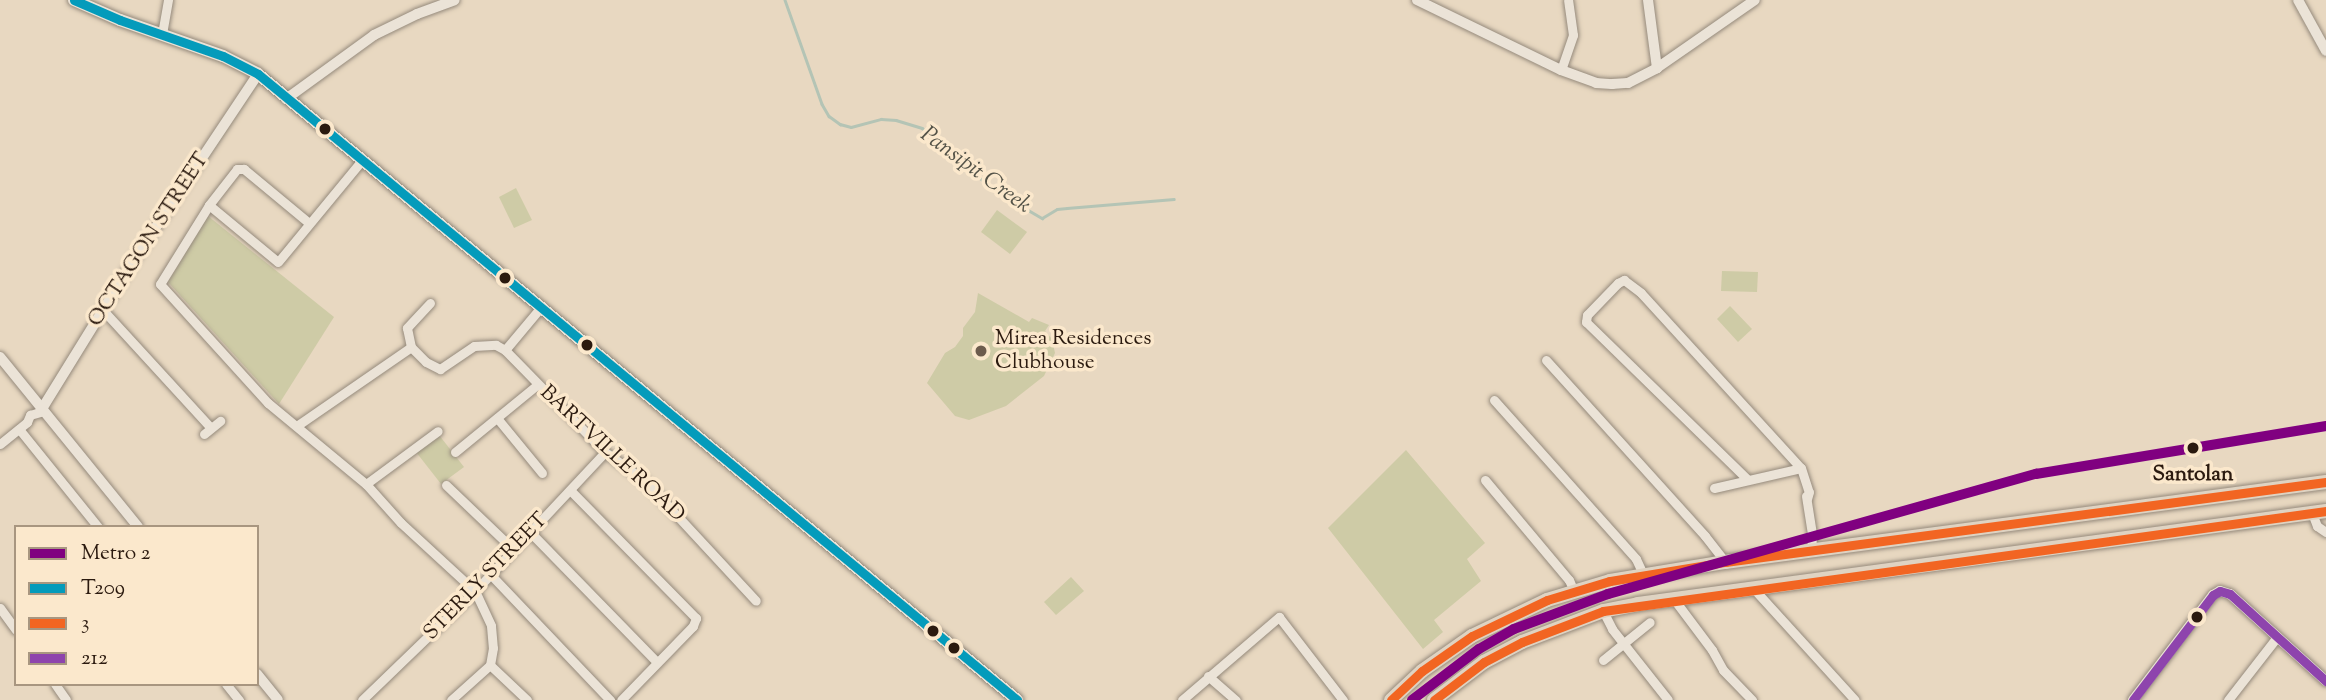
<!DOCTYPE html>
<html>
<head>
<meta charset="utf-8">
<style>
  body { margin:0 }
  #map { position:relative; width:2326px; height:700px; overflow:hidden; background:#e8d8c1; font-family:"Sorts Mill Goudy",serif }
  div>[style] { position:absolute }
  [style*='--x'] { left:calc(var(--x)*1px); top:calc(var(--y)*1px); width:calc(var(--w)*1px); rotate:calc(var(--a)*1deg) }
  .green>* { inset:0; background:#cecba6 }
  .stream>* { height:2.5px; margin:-1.25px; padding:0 1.25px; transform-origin:1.25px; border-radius:1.25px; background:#b4c4b5 }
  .roads { filter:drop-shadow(0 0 2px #958a7c) drop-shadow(0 0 2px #958a7c) }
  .minor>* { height:9px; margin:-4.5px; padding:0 4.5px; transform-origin:4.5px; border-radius:4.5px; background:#ebe3d7 }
  .tertiary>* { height:10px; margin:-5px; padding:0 5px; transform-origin:5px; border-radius:5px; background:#ebe3d7 }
  .secondary>* { height:12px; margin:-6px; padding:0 6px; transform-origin:6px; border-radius:6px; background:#ebe3d7 }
  .primary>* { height:14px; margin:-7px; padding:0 7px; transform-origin:7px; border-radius:7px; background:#dfd3c2 }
  .bus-1>* { height:9px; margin:-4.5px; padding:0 4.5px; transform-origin:4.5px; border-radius:4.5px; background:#049bbb }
  .bus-2>* { height:9px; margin:-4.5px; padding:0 4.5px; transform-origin:4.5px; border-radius:4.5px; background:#f26522 }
  .bus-3>* { height:9px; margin:-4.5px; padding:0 4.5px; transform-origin:4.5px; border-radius:4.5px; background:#8e44ad }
  .metro-1>* { height:10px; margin:-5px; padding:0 5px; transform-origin:5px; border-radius:5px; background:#800080 }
  .dots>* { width:19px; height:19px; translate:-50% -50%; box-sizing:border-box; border:4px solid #fbe8cc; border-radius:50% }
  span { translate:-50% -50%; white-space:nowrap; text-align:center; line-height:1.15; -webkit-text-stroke:7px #fbe8cc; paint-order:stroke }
  .street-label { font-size:21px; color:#2b1a0f }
  .poi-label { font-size:21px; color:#2b1a0f }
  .left { translate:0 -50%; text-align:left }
  .stop-label { font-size:21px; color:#2b1a0f; font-weight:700 }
  .water-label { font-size:23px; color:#535247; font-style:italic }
  .legend { position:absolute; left:14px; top:525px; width:245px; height:161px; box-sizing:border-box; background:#fbe8cc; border:2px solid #a89680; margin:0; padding:9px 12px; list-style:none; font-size:21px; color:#2b1a0f }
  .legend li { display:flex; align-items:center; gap:14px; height:35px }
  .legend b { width:35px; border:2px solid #a89680 }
</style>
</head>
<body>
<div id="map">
  <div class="green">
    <div style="clip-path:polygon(516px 188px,532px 220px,514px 228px,499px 197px)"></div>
    <div style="clip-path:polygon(997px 210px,1027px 232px,1010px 254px,981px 232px)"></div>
    <div style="clip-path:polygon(208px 216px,334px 317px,279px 404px,168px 282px)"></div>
    <div style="clip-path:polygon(1722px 271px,1758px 272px,1757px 292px,1721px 291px)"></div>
    <div style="clip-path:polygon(978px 293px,1029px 322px,1032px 318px,1049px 325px,1045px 331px,1052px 339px,1055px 353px,1044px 376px,1006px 406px,969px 420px,955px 416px,927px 383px,945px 353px,955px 347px,963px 336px,963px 328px,975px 312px)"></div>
    <div style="clip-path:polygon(1730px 306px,1752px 329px,1738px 342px,1717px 319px)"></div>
    <div style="clip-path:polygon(439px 435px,464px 467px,441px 484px,416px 452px)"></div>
    <div style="clip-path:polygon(1406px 450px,1485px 543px,1467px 559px,1481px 581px,1434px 620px,1443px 632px,1423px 649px,1328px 528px)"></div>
    <div style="clip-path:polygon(1071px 577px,1084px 591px,1056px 615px,1044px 602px)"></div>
  </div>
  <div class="stream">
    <div style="--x:785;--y:0;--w:110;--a:70.4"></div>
    <div style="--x:822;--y:104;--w:14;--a:60"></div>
    <div style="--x:829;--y:116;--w:14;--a:36"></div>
    <div style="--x:840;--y:124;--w:11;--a:15"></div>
    <div style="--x:851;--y:127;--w:31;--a:-15"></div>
    <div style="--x:881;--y:119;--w:15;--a:4"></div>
    <div style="--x:896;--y:120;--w:27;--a:17"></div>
    <div style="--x:922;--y:128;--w:95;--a:40.7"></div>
    <div style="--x:994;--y:190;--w:56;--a:30.3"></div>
    <div style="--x:1042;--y:218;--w:17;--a:-31"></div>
    <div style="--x:1057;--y:209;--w:10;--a:-6"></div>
    <div style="--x:1067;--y:208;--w:107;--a:-4.8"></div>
  </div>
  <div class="roads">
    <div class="minor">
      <div style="--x:162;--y:34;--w:35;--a:-80"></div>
      <div style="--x:1561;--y:70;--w:37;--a:-71"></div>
      <div style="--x:1573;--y:35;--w:35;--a:-98"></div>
      <div style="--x:209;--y:205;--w:89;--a:39.6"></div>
      <div style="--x:278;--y:262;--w:132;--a:-50.5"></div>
      <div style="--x:309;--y:223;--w:85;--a:-140.3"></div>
      <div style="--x:244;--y:169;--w:7;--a:180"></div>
      <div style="--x:237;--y:169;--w:46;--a:127.9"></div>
      <div style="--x:209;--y:205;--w:93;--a:121.8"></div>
      <div style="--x:160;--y:284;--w:161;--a:47.8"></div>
      <div style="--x:268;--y:403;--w:127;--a:39.6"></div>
      <div style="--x:366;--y:484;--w:52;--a:48.1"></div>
      <div style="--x:401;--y:523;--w:100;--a:42.6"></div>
      <div style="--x:475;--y:591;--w:38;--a:65"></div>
      <div style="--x:491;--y:626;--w:22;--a:85"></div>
      <div style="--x:493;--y:648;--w:17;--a:100"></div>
      <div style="--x:430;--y:303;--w:34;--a:133"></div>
      <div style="--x:407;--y:328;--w:19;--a:78"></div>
      <div style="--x:411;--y:347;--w:21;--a:45"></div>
      <div style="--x:426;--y:362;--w:16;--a:27"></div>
      <div style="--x:440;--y:369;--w:41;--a:-34.1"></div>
      <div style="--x:474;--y:346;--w:22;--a:-3"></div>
      <div style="--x:496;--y:345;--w:10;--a:29"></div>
      <div style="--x:505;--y:350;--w:143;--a:45.6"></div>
      <div style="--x:605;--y:452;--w:49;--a:35.9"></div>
      <div style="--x:645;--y:481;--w:163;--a:47.2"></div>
      <div style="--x:102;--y:309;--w:161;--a:47.5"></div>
      <div style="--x:505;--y:350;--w:56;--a:-50.1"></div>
      <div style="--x:1546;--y:360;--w:237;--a:47.9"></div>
      <div style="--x:1705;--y:536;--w:33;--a:52"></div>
      <div style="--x:1494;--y:400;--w:213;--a:48.2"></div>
      <div style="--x:1636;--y:559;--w:17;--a:65"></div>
      <div style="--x:497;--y:418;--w:71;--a:50.7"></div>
      <div style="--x:298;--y:425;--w:137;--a:-34.6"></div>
      <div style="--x:19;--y:429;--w:126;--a:51.1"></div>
      <div style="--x:204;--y:434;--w:21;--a:-39"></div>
      <div style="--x:0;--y:444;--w:35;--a:-39"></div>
      <div style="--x:27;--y:422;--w:8;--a:-67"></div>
      <div style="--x:30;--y:415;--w:10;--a:-17"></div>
      <div style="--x:455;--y:452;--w:106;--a:-39.3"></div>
      <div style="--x:1747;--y:479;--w:225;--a:-135.7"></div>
      <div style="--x:1586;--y:322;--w:7;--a:-82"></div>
      <div style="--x:1587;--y:315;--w:45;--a:-45.9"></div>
      <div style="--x:1618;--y:283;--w:7;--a:-27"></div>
      <div style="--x:1624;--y:280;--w:21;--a:37"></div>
      <div style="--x:1641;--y:293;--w:237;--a:47.6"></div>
      <div style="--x:1801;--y:468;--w:25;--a:72"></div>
      <div style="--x:1809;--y:492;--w:7;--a:106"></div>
      <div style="--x:1485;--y:480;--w:131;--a:50"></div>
      <div style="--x:1569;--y:580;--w:12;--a:66"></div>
      <div style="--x:366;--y:484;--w:89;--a:-36.4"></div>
      <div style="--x:446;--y:485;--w:94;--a:43.7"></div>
      <div style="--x:1714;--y:488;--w:89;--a:-12.9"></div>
      <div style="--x:570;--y:490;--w:180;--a:45.5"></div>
      <div style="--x:696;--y:618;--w:9;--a:111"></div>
      <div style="--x:693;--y:626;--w:103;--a:134.2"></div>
      <div style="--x:1806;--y:496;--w:39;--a:81"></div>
      <div style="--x:1812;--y:535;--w:17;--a:93"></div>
      <div style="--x:2312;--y:513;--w:14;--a:69"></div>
      <div style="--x:2317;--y:526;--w:11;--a:34"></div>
      <div style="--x:531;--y:533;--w:180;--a:45.7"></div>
      <div style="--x:491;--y:575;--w:173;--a:46.4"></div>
      <div style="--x:1753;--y:588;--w:151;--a:47.7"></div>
      <div style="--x:1673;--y:598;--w:65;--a:53.1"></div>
      <div style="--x:1712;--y:650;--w:23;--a:61"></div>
      <div style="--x:1723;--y:670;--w:42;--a:46"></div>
      <div style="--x:0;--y:608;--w:27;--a:54"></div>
      <div style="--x:1603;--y:611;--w:20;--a:63"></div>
      <div style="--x:1612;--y:629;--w:90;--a:51.7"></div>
      <div style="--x:1603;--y:660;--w:60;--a:-39"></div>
      <div style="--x:490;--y:665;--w:51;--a:43.4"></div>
      <div style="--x:1208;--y:676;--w:37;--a:41"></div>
      <div style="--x:55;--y:684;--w:19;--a:55"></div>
      <div style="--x:226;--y:684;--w:21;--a:51"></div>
      <div style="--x:362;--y:700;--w:157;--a:-44"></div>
      <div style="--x:475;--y:591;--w:190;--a:-46.9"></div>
      <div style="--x:451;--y:700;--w:52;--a:-41.9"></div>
      <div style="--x:1182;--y:700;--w:128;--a:-40.6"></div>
      <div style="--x:1279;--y:617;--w:105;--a:52.4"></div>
      <div style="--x:2228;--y:700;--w:80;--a:-52.1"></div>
    </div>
    <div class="tertiary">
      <div style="--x:1417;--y:0;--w:160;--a:25.9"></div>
      <div style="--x:1561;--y:70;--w:37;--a:20"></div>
      <div style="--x:1596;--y:83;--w:16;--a:4"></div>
      <div style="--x:1612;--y:84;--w:16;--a:-4"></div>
      <div style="--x:1628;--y:83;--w:33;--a:-27"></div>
      <div style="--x:1657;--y:68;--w:119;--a:-34.8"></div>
      <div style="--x:1648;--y:0;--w:69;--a:82.5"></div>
      <div style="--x:2298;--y:0;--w:58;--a:61.2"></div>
      <div style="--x:286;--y:99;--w:109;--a:-36"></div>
      <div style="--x:374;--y:35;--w:48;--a:-26"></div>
      <div style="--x:417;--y:14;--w:40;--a:-20.2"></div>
      <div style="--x:0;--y:357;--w:219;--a:50.9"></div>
      <div style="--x:40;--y:412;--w:175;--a:-58.3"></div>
      <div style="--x:132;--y:263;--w:227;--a:-56.3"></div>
      <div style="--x:257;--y:674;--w:33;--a:51"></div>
      <div style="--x:2133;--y:700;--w:132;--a:-52.7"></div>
      <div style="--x:2213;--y:595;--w:8;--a:-30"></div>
      <div style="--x:2220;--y:591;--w:10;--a:17"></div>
      <div style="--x:2230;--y:594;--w:130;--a:42.2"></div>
    </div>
    <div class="secondary">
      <div style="--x:74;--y:0;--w:50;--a:23.5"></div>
      <div style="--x:120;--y:20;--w:109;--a:19.3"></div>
      <div style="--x:223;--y:56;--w:39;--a:27"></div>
      <div style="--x:258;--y:74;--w:984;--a:39.51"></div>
    </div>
    <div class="primary">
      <div style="--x:1391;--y:700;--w:42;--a:-43.1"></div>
      <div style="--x:1422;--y:671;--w:61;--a:-35"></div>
      <div style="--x:1472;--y:636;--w:83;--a:-25.6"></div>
      <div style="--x:1547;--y:600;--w:66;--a:-16.8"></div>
      <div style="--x:1610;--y:581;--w:117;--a:-9.4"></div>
      <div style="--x:1725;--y:562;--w:606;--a:-7.58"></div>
      <div style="--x:1434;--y:700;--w:63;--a:-37.2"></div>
      <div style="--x:1484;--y:662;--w:43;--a:-27.8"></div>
      <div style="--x:1522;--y:642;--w:87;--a:-20.9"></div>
      <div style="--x:1603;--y:611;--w:36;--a:-11"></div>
      <div style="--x:1638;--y:604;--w:694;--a:-7.7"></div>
    </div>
  </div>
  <div class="bus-1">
    <div style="--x:74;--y:0;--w:50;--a:23.5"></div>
    <div style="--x:120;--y:20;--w:109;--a:19.3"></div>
    <div style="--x:223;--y:56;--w:39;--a:27"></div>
    <div style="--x:258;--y:74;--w:984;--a:39.51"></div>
  </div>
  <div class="bus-2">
    <div style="--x:1391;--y:700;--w:42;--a:-43.1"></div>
    <div style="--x:1422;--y:671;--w:61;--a:-35"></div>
    <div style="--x:1472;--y:636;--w:83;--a:-25.6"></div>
    <div style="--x:1547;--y:600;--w:66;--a:-16.8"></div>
    <div style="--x:1610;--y:581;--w:117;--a:-9.4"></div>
    <div style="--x:1725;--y:562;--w:606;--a:-7.58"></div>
    <div style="--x:1434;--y:700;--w:63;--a:-37.2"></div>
    <div style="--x:1484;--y:662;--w:43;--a:-27.8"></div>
    <div style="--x:1522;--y:642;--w:87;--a:-20.9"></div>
    <div style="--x:1603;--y:611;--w:730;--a:-7.87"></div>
  </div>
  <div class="bus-3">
    <div style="--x:2133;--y:700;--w:132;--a:-52.7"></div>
    <div style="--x:2213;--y:595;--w:8;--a:-30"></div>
    <div style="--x:2220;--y:591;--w:10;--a:17"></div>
    <div style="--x:2230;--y:594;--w:130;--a:42.2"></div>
  </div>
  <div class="metro-1">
    <div style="--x:1412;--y:700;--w:84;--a:-37.3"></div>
    <div style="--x:1479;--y:649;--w:40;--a:-29.7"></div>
    <div style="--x:1514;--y:629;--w:100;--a:-20.4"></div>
    <div style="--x:1608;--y:594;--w:445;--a:-15.7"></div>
    <div style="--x:2036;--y:474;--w:294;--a:-9.4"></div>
  </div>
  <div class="dots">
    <div style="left:325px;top:129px;background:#2b1a0f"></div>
    <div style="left:505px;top:278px;background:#2b1a0f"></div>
    <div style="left:587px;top:345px;background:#2b1a0f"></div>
    <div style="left:981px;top:351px;background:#6d5c4d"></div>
    <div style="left:2193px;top:448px;background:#2b1a0f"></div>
    <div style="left:2197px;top:617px;background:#2b1a0f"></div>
    <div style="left:933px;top:631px;background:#2b1a0f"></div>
    <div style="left:954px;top:648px;background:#2b1a0f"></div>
  </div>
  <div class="street-label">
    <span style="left:149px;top:240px;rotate:-57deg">OCTAGON STREET</span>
    <span style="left:612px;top:454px;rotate:43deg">BARTVILLE ROAD</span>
    <span style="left:486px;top:577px;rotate:-46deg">STERLY STREET</span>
  </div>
  <div class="poi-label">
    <span class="left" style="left:995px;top:351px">Mirea Residences<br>Clubhouse</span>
  </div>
  <div class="stop-label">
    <span style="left:2193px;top:475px">Santolan</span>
  </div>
  <div class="water-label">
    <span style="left:975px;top:171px;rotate:36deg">Pansipit Creek</span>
  </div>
  <ul class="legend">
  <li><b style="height:9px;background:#800080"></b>Metro 2</li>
  <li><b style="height:9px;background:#049bbb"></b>T209</li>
  <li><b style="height:9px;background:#f26522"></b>3</li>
  <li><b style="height:9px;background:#8e44ad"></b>212</li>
  </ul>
</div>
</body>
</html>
